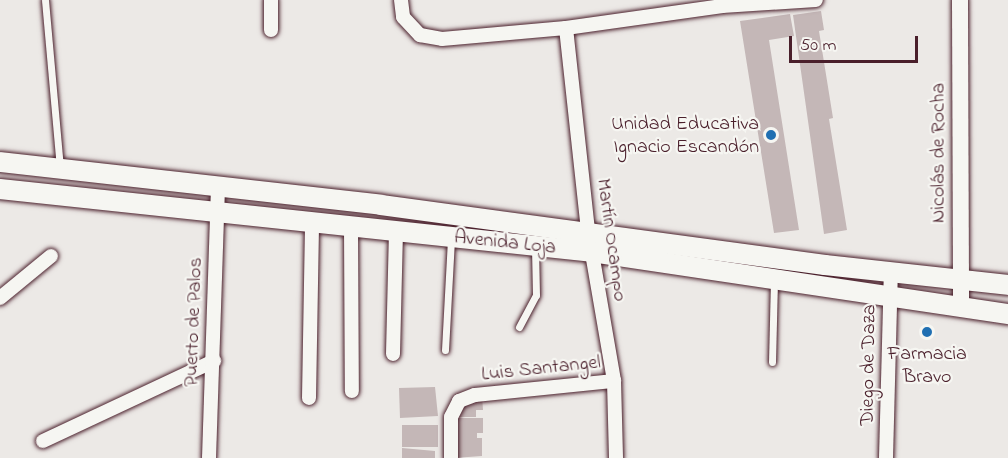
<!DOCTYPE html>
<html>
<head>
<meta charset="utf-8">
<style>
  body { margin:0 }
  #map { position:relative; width:1008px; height:458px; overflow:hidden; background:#ece9e6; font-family:"Indie Flower",sans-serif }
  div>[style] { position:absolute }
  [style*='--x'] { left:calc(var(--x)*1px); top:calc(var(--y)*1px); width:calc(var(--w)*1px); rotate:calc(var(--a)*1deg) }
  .building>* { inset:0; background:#c4b7b7 }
  .roads { filter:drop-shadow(0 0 2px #4a1f2b) drop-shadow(0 0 2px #4a1f2b) }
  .service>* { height:7px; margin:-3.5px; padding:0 3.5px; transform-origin:3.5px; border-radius:3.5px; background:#f6f6f2 }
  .minor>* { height:14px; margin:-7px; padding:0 7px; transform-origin:7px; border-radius:7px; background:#f6f6f2 }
  .tertiary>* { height:16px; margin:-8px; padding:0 8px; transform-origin:8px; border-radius:8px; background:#f6f6f2 }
  .secondary>* { height:20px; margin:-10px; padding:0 10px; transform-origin:10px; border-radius:10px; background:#f6f6f2 }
  .dots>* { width:16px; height:16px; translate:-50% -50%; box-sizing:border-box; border:3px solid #f6f6f2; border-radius:50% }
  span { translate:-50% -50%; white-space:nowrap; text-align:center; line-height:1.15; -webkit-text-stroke:4.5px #f6f6f2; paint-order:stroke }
  .poi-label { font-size:20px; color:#4a1f2b }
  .right { translate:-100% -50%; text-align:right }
  .street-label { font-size:20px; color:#4a1f2b }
  .scale { position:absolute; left:789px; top:36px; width:129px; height:27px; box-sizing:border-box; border:3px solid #4a1f2b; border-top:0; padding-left:8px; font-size:18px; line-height:21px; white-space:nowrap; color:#4a1f2b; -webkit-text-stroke:4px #f6f6f2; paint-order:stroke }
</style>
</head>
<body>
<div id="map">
  <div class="building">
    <div style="clip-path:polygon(821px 11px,824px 30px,819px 31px,833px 118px,829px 119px,847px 230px,824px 234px,793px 15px)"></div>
    <div style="clip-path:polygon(790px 14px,794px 36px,769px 40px,799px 230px,774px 233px,740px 21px)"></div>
    <div style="clip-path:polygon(435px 387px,438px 416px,400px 418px,399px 388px)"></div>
    <div style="clip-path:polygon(482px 396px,483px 410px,476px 410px,476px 417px,454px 417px,459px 403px)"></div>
    <div style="clip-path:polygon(454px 418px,483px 418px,483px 433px,477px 433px,477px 438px,482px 438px,482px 456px,454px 458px)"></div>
    <div style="clip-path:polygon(402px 425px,438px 425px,438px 447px,402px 447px)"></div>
    <div style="clip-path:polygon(402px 448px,435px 451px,435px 458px,402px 458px)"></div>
  </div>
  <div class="roads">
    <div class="service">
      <div style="--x:45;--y:0;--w:169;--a:84.9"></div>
      <div style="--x:519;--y:327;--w:36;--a:-62"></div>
      <div style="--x:536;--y:295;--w:46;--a:-91.2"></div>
      <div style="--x:445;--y:350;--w:111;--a:-86.9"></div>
      <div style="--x:772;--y:362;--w:81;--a:-88.6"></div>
    </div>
    <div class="minor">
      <div style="--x:401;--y:0;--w:17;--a:83"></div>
      <div style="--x:403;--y:17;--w:25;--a:47"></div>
      <div style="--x:420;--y:35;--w:22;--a:10"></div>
      <div style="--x:442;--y:39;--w:124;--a:-5.1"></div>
      <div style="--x:566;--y:28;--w:158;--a:-8"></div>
      <div style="--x:722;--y:6;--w:94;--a:-3.7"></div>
      <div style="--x:566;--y:28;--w:203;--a:83.8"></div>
      <div style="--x:588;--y:230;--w:153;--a:80.2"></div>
      <div style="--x:614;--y:381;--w:77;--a:88.5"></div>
      <div style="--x:271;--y:30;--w:30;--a:-90"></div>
      <div style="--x:351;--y:227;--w:164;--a:89.7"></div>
      <div style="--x:0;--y:298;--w:66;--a:-39.5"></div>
      <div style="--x:393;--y:354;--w:123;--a:-88.6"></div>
      <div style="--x:309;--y:398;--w:175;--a:-89"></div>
      <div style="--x:43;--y:441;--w:189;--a:-25.1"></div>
      <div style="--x:209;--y:458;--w:270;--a:-88.1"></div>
      <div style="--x:451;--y:458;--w:41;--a:-90"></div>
      <div style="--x:451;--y:417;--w:18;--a:-63"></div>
      <div style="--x:459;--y:401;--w:17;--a:-21"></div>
      <div style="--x:475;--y:395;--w:140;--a:-5.8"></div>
      <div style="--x:886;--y:458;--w:185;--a:-88.5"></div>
    </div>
    <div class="tertiary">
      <div style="--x:960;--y:0;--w:305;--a:89.8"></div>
    </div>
    <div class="secondary">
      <div style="--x:0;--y:162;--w:383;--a:6.4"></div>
      <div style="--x:381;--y:205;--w:448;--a:7.7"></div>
      <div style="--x:825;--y:265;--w:184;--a:6.2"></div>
      <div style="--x:0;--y:189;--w:595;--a:6.07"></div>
      <div style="--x:592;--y:252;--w:421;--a:8.5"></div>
    </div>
  </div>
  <div class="dots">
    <div style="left:771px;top:135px;background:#1f6fb2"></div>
    <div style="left:927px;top:332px;background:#1f6fb2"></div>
  </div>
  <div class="poi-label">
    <span class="right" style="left:759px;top:136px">Unidad Educativa<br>Ignacio Escandón</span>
    <span style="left:927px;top:366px">Farmacia<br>Bravo</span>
  </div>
  <div class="street-label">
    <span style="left:939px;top:153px;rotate:-90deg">Nicolás de Rocha</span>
    <span style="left:611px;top:240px;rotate:82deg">Martín Ocampo</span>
    <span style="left:505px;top:243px;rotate:6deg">Avenida Loja</span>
    <span style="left:194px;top:322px;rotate:-88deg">Puerto de Palos</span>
    <span style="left:869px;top:365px;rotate:-89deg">Diego de Daza</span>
    <span style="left:541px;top:369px;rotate:-6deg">Luis Santangel</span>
  </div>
  <div class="scale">50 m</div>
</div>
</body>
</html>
